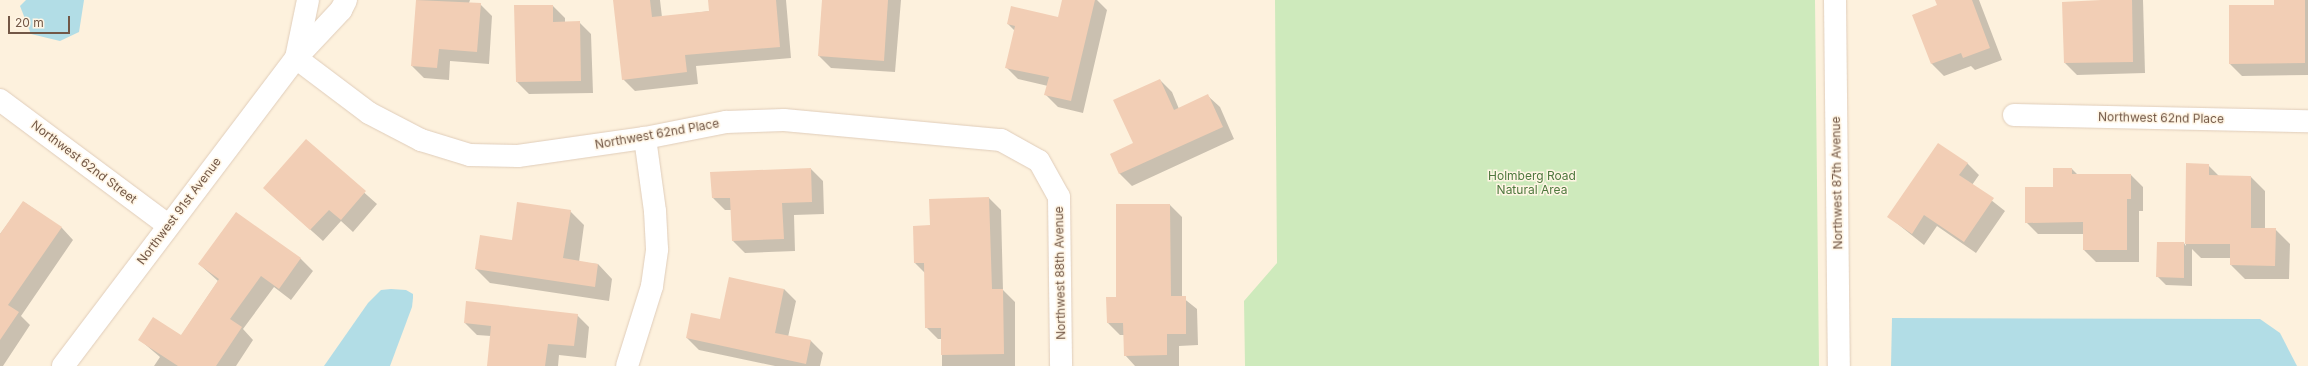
<!DOCTYPE html>
<html>
<head>
<meta charset="utf-8">
<style>
  body { margin:0 }
  #map { position:relative; width:2308px; height:366px; overflow:hidden; background:#fdf1dd; font-family:Inter,sans-serif }
  div>[style] { position:absolute }
  [style*='--x'] { left:calc(var(--x)*1px); top:calc(var(--y)*1px); width:calc(var(--w)*1px); rotate:calc(var(--a)*1deg) }
  .green>* { inset:0; background:#ceeabc }
  .water>* { inset:0; background:#b2dde6 }
  .shadow>* { inset:0; background:#0003 }
  .building>* { inset:0; background:#f2ceb5 }
  .roads { filter:drop-shadow(0 0 1px #e0cdba) drop-shadow(0 0 1px #e0cdba) }
  .minor>* { height:22px; margin:-11px; padding:0 11px; transform-origin:11px; border-radius:11px; background:#fff }
  span { translate:-50% -50%; white-space:nowrap; text-align:center; line-height:1.15; -webkit-text-stroke:3px #fff5e4; paint-order:stroke }
  .street-label { font-size:12px; color:#725746 }
  .park-label { font-size:12px; color:#4e783e }
  .scale { position:absolute; left:8px; top:16px; width:62px; height:18px; box-sizing:border-box; border:2px solid #725746; border-top:0; padding-left:5px; font-size:12px; line-height:14px; white-space:nowrap; color:#725746; -webkit-text-stroke:3px #fff5e4; paint-order:stroke }
</style>
</head>
<body>
<div id="map">
  <div class="green">
    <div style="clip-path:polygon(1275px 0,1815px 0,1819px 366px,1245px 366px,1244px 301px,1277px 263px)"></div>
  </div>
  <div class="water">
    <div style="clip-path:polygon(26px 0,84px 0,79px 32px,60px 41px,31px 34px,20px 6px)"></div>
    <div style="clip-path:polygon(391px 289px,406px 290px,413px 294px,413px 298px,412px 307px,390px 366px,324px 366px,368px 303px,381px 290px)"></div>
    <div style="clip-path:polygon(1892px 318px,2260px 319px,2280px 333px,2297px 366px,1891px 366px)"></div>
  </div>
  <div class="shadow">
    <div style="clip-path:polygon(417px 0,470px 0,469px 3px,480px 4px,492px 16px,489px 64px,450px 61px,449px 80px,424px 78px,412px 66px)"></div>
    <div style="clip-path:polygon(614px 0,660px 0,662px 17px,710px 11px,709px 0,786px 0,791px 58px,696px 66px,698px 84px,635px 91px,623px 79px)"></div>
    <div style="clip-path:polygon(823px 0,901px 0,895px 72px,831px 68px,819px 56px)"></div>
    <div style="clip-path:polygon(1063px 0,1097px 0,1107px 10px,1083px 113px,1058px 107px,1046px 95px,1048px 86px,1018px 79px,1006px 67px,1015px 31px,1008px 24px,1059px 19px)"></div>
    <div style="clip-path:polygon(1936px 0,1979px 0,2002px 60px,1975px 70px,1971px 66px,1944px 76px,1932px 64px,1914px 15px,1938px 6px)"></div>
    <div style="clip-path:polygon(2102px 0,2143px 0,2145px 73px,2077px 75px,2065px 63px)"></div>
    <div style="clip-path:polygon(2275px 0,2308px 0,2308px 75px,2242px 76px,2230px 64px,2275px 6px)"></div>
    <div style="clip-path:polygon(553px 6px,565px 18px,565px 22px,579px 22px,591px 34px,593px 93px,529px 94px,517px 82px)"></div>
    <div style="clip-path:polygon(1160px 80px,1172px 92px,1179px 109px,1208px 96px,1220px 107px,1234px 139px,1132px 186px,1120px 174px,1111px 154px,1135px 144px)"></div>
    <div style="clip-path:polygon(306px 141px,377px 204px,353px 232px,341px 221px,323px 241px,264px 188px)"></div>
    <div style="clip-path:polygon(1967px 163px,1979px 175px,1972px 185px,2005px 211px,1976px 253px,1937px 226px,1924px 245px,1889px 217px)"></div>
    <div style="clip-path:polygon(2187px 164px,2208px 165px,2220px 177px,2251px 177px,2265px 191px,2265px 229px,2275px 229px,2290px 244px,2289px 279px,2245px 279px,2231px 265px,2231px 258px,2201px 258px,2192px 249px,2192px 286px,2166px 285px,2157px 276px,2184px 243px,2186px 246px)"></div>
    <div style="clip-path:polygon(811px 169px,823px 181px,824px 214px,794px 215px,795px 251px,745px 253px,733px 241px,732px 210px,725px 210px,713px 198px)"></div>
    <div style="clip-path:polygon(2072px 169px,2078px 175px,2131px 175px,2143px 187px,2143px 211px,2139px 211px,2139px 262px,2096px 262px,2084px 250px,2084px 234px,2038px 234px,2026px 222px)"></div>
    <div style="clip-path:polygon(989px 198px,1001px 210px,1003px 290px,1015px 302px,1015px 366px,942px 366px,942px 339px,938px 339px,926px 327px,925px 273px,915px 263px,931px 226px)"></div>
    <div style="clip-path:polygon(24px 202px,62px 228px,73px 240px,21px 316px,30px 325px,3px 366px,0 366px,0 234px)"></div>
    <div style="clip-path:polygon(1117px 205px,1170px 205px,1182px 217px,1182px 297px,1197px 309px,1198px 345px,1179px 346px,1179px 366px,1135px 366px,1125px 355px,1124px 335px,1120px 335px,1108px 323px,1117px 298px)"></div>
    <div style="clip-path:polygon(570px 211px,584px 225px,579px 262px,598px 264px,612px 279px,609px 301px,490px 283px,476px 269px,513px 241px)"></div>
    <div style="clip-path:polygon(236px 213px,301px 259px,313px 271px,291px 300px,274px 287px,243px 329px,253px 340px,236px 366px,154px 366px,160px 357px,140px 340px,181px 336px,218px 281px,199px 264px)"></div>
    <div style="clip-path:polygon(784px 289px,796px 301px,788px 337px,811px 341px,823px 353px,820px 366px,775px 366px,699px 350px,687px 338px)"></div>
    <div style="clip-path:polygon(577px 315px,589px 327px,586px 358px,559px 355px,558px 366px,488px 366px,491px 336px,477px 335px,465px 323px)"></div>
  </div>
  <div class="building">
    <div style="clip-path:polygon(416px 0,481px 3px,477px 52px,439px 49px,437px 68px,411px 66px)"></div>
    <div style="clip-path:polygon(613px 0,650px 0,652px 17px,709px 11px,708px 0,776px 0,780px 47px,685px 55px,687px 72px,622px 80px)"></div>
    <div style="clip-path:polygon(822px 0,888px 0,884px 61px,818px 56px)"></div>
    <div style="clip-path:polygon(1062px 0,1095px 0,1071px 101px,1044px 95px,1049px 77px,1005px 68px,1015px 26px,1007px 24px,1011px 6px,1058px 17px)"></div>
    <div style="clip-path:polygon(1935px 0,1972px 0,1990px 48px,1963px 58px,1961px 53px,1931px 64px,1912px 15px,1937px 5px)"></div>
    <div style="clip-path:polygon(2101px 0,2132px 0,2133px 62px,2064px 63px,2062px 2px)"></div>
    <div style="clip-path:polygon(2274px 0,2305px 0,2305px 63px,2229px 64px,2229px 5px,2274px 5px)"></div>
    <div style="clip-path:polygon(514px 5px,553px 5px,553px 22px,580px 21px,581px 81px,516px 82px)"></div>
    <div style="clip-path:polygon(1160px 79px,1174px 110px,1208px 94px,1223px 127px,1119px 174px,1110px 154px,1133px 143px,1113px 100px)"></div>
    <div style="clip-path:polygon(306px 139px,366px 191px,341px 220px,329px 210px,310px 230px,263px 188px)"></div>
    <div style="clip-path:polygon(1938px 143px,1968px 163px,1959px 175px,1994px 198px,1964px 242px,1924px 215px,1912px 234px,1887px 217px)"></div>
    <div style="clip-path:polygon(2186px 163px,2209px 164px,2209px 175px,2251px 176px,2251px 228px,2276px 228px,2275px 266px,2230px 265px,2230px 244px,2185px 244px)"></div>
    <div style="clip-path:polygon(811px 168px,812px 202px,782px 203px,784px 239px,732px 241px,730px 198px,712px 198px,710px 172px)"></div>
    <div style="clip-path:polygon(2053px 168px,2072px 168px,2072px 174px,2131px 174px,2131px 199px,2127px 199px,2127px 250px,2083px 250px,2083px 222px,2025px 223px,2025px 187px,2053px 187px)"></div>
    <div style="clip-path:polygon(989px 197px,992px 289px,1003px 289px,1004px 354px,941px 355px,941px 328px,925px 328px,924px 263px,914px 263px,913px 226px,930px 225px,929px 199px)"></div>
    <div style="clip-path:polygon(23px 201px,62px 227px,8px 305px,19px 312px,0 340px,0 234px)"></div>
    <div style="clip-path:polygon(517px 202px,571px 210px,563px 258px,598px 264px,595px 287px,475px 269px,480px 235px,512px 240px)"></div>
    <div style="clip-path:polygon(1116px 204px,1170px 204px,1171px 296px,1186px 296px,1186px 334px,1167px 334px,1167px 355px,1124px 356px,1123px 323px,1107px 323px,1106px 297px,1116px 297px)"></div>
    <div style="clip-path:polygon(236px 212px,301px 258px,279px 289px,261px 276px,230px 319px,242px 327px,216px 366px,178px 366px,138px 340px,153px 317px,181px 335px,219px 279px,198px 264px)"></div>
    <div style="clip-path:polygon(2157px 242px,2184px 242px,2184px 278px,2156px 277px)"></div>
    <div style="clip-path:polygon(729px 277px,784px 289px,775px 333px,811px 340px,806px 364px,686px 338px,691px 313px,720px 319px)"></div>
    <div style="clip-path:polygon(466px 301px,578px 314px,574px 346px,548px 344px,545px 366px,487px 366px,491px 326px,464px 323px)"></div>
  </div>
  <div class="roads">
    <div class="minor">
      <div style="--x:1835;--y:0;--w:366;--a:89.4"></div>
      <div style="--x:296;--y:58;--w:91;--a:37"></div>
      <div style="--x:369;--y:113;--w:59;--a:27.4"></div>
      <div style="--x:421;--y:140;--w:51;--a:17"></div>
      <div style="--x:470;--y:155;--w:48;--a:1.2"></div>
      <div style="--x:518;--y:156;--w:128;--a:-8.1"></div>
      <div style="--x:645;--y:138;--w:83;--a:-11.2"></div>
      <div style="--x:726;--y:122;--w:58;--a:-2"></div>
      <div style="--x:784;--y:120;--w:218;--a:5.3"></div>
      <div style="--x:1001;--y:140;--w:43;--a:28.9"></div>
      <div style="--x:1039;--y:161;--w:41;--a:60.9"></div>
      <div style="--x:1059;--y:197;--w:169;--a:89.3"></div>
      <div style="--x:296;--y:58;--w:59;--a:-78.3"></div>
      <div style="--x:0;--y:100;--w:209;--a:36.7"></div>
      <div style="--x:2014;--y:115;--w:294;--a:1.2"></div>
      <div style="--x:63;--y:366;--w:386;--a:-52.9"></div>
      <div style="--x:296;--y:58;--w:66;--a:-46.8"></div>
      <div style="--x:341;--y:10;--w:11;--a:-63"></div>
      <div style="--x:627;--y:366;--w:84;--a:-72.6"></div>
      <div style="--x:652;--y:286;--w:37;--a:-82"></div>
      <div style="--x:657;--y:249;--w:38;--a:-93"></div>
      <div style="--x:655;--y:211;--w:74;--a:-97.8"></div>
    </div>
  </div>
  <div class="street-label">
    <span style="left:2161px;top:118px;rotate:1deg">Northwest 62nd Place</span>
    <span style="left:657px;top:134px;rotate:-10deg">Northwest 62nd Place</span>
    <span style="left:84px;top:162px;rotate:37deg">Northwest 62nd Street</span>
    <span style="left:1837px;top:183px;rotate:-91deg">Northwest 87th Avenue</span>
    <span style="left:179px;top:211px;rotate:-53deg">Northwest 91st Avenue</span>
    <span style="left:1060px;top:273px;rotate:-91deg">Northwest 88th Avenue</span>
  </div>
  <div class="park-label">
    <span style="left:1532px;top:183px">Holmberg Road<br>Natural Area</span>
  </div>
  <div class="scale">20 m</div>
</div>
</body>
</html>
